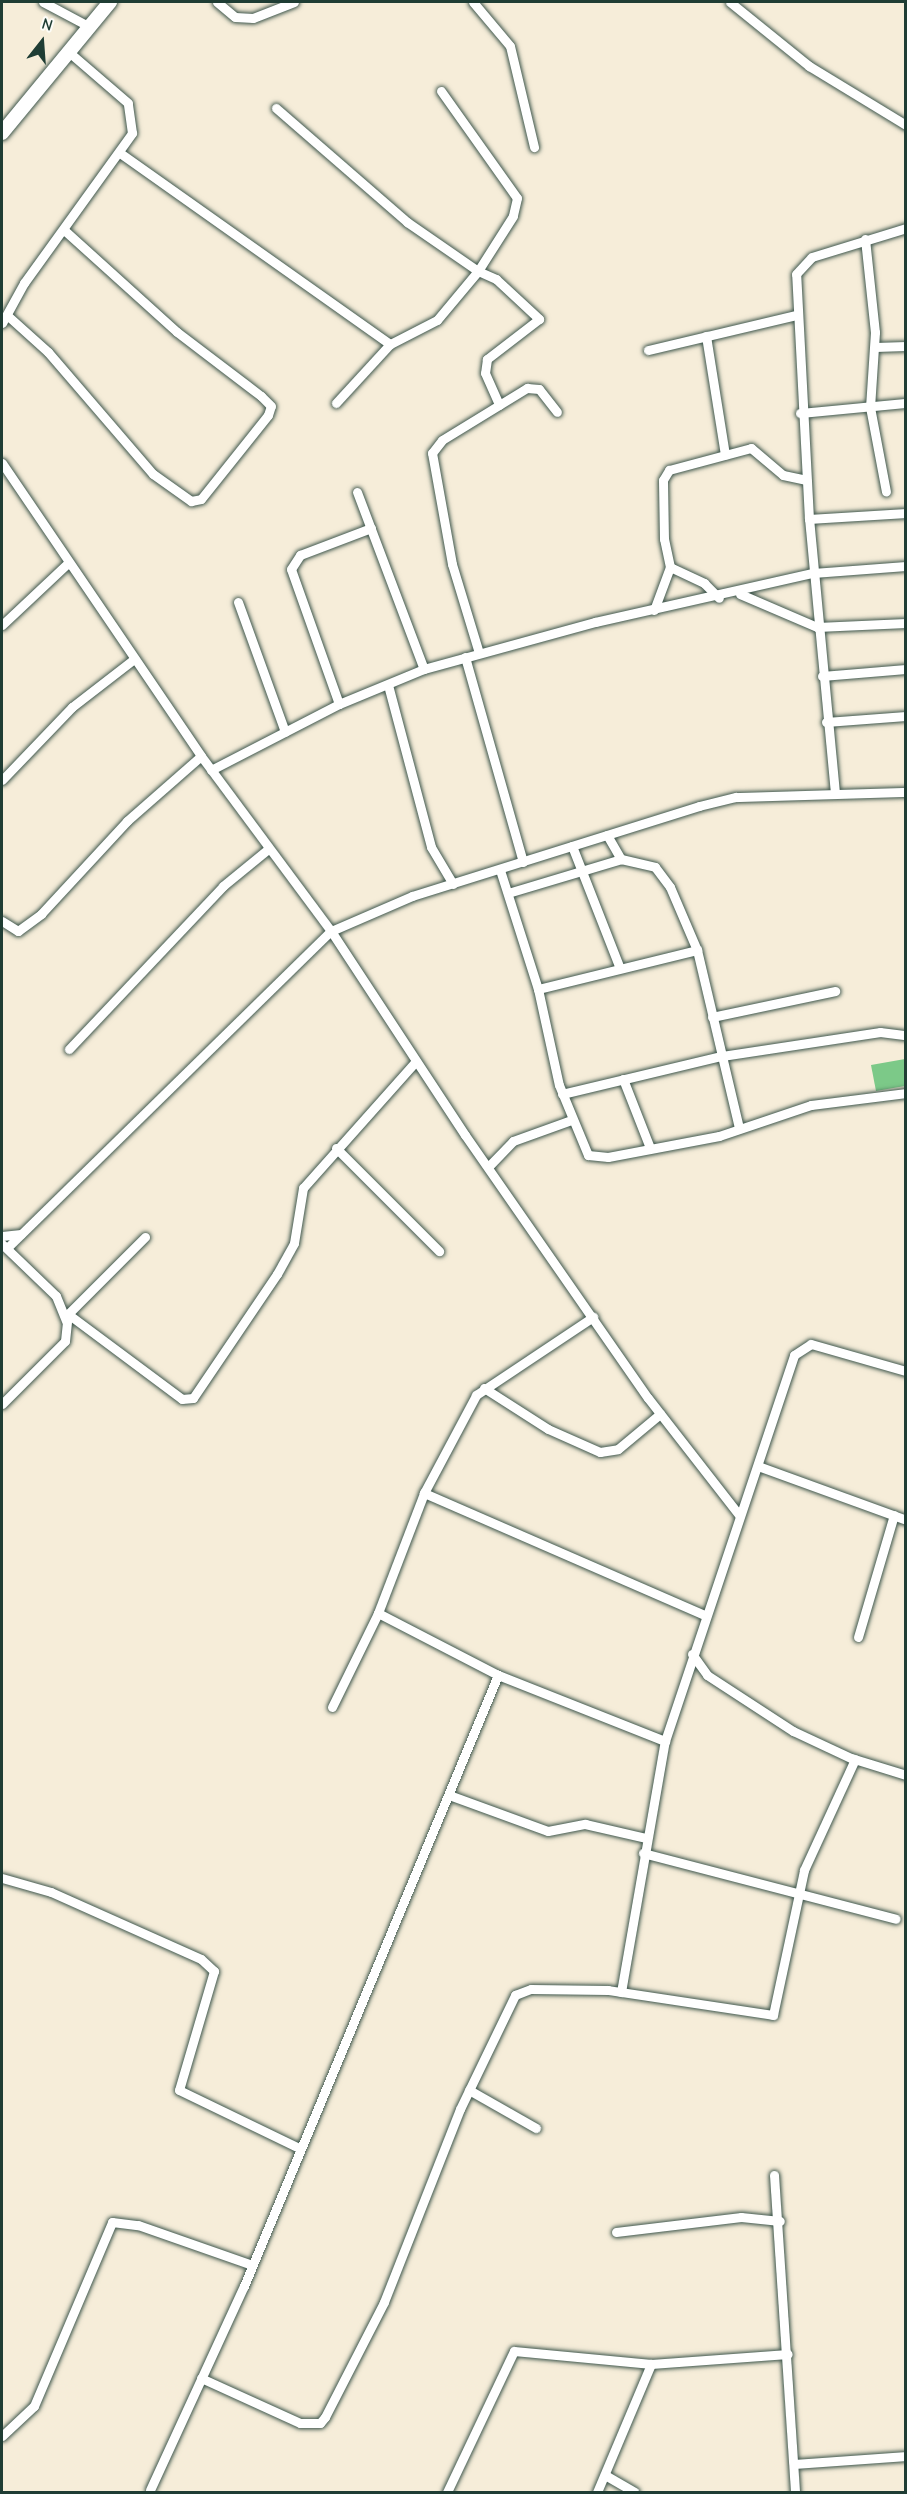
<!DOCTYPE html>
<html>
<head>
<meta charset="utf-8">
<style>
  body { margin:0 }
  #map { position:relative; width:907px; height:2494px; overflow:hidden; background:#f6edd9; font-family:"Comic Neue",sans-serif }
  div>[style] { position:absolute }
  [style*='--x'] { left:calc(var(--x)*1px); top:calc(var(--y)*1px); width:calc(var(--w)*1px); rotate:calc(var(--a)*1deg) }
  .green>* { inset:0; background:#7cc988 }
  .roads { filter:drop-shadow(0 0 2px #3f574d) drop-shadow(0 0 2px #3f574d) }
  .street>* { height:9px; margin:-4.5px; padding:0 4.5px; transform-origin:4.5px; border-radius:4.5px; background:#fff }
  .secondary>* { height:14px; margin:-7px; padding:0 7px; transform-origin:7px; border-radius:7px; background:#fff }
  span { translate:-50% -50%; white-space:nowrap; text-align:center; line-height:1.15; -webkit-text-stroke:4.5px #fdfcf7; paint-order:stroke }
  .frame { position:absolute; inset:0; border:3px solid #1f3d34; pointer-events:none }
  .north { position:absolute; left:12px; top:12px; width:60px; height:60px; -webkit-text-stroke:4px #fdfcf7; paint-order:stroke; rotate:17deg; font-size:16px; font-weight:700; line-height:24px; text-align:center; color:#1f3d34 }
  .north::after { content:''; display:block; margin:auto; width:21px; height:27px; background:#1f3d34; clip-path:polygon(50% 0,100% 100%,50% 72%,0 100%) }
</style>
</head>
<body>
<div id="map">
  <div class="green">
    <div style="clip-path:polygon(905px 1059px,905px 1086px,876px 1091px,871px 1065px)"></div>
  </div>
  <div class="roads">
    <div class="street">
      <div style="--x:43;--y:2;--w:53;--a:28"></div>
      <div style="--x:217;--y:2;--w:23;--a:40"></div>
      <div style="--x:235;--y:17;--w:18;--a:3"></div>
      <div style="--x:253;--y:18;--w:44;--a:-21.3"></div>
      <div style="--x:473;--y:2;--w:57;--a:49.9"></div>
      <div style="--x:510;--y:46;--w:104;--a:76.6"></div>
      <div style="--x:730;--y:2;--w:102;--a:39"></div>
      <div style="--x:809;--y:66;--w:114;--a:31.3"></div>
      <div style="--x:441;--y:91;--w:131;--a:54.6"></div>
      <div style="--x:517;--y:198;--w:18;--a:103"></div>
      <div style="--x:513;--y:216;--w:65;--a:122.5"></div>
      <div style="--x:478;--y:271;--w:20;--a:24"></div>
      <div style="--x:496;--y:279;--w:59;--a:42.9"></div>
      <div style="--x:539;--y:319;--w:66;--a:142.4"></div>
      <div style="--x:487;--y:359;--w:14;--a:98"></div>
      <div style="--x:485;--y:373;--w:35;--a:66"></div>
      <div style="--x:276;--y:108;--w:174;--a:41"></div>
      <div style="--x:407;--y:222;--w:86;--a:34.6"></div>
      <div style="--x:478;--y:271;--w:64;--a:129.9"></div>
      <div style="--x:437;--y:320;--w:53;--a:152.9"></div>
      <div style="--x:120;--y:153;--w:331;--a:35.3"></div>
      <div style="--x:390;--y:344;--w:80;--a:132.5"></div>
      <div style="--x:865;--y:239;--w:94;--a:83.9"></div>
      <div style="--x:875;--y:332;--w:75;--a:93.8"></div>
      <div style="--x:870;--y:407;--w:86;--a:79.3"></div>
      <div style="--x:8;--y:316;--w:54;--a:42"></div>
      <div style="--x:48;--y:352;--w:161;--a:49.3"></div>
      <div style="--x:153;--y:474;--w:47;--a:35.4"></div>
      <div style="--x:191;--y:501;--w:10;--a:-11"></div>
      <div style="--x:201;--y:499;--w:107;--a:-51.4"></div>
      <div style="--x:268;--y:415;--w:9;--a:-72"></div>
      <div style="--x:271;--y:406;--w:14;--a:-135"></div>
      <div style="--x:261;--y:396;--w:106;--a:-142.7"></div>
      <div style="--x:177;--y:332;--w:152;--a:-137.9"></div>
      <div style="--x:2;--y:323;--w:46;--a:-61.2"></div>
      <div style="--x:24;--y:283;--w:185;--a:-54.2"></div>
      <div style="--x:132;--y:133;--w:30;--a:-98"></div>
      <div style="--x:128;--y:103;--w:78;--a:-139.2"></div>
      <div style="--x:706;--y:336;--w:120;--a:80.9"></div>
      <div style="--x:875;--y:347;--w:31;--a:-2"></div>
      <div style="--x:648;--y:350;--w:152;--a:-13.3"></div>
      <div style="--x:800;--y:413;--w:106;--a:-5.4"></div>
      <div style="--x:2;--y:463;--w:354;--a:55.8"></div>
      <div style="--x:201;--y:756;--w:218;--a:53.4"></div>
      <div style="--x:331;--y:931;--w:244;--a:56.7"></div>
      <div style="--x:465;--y:1135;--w:320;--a:55.2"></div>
      <div style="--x:648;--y:1398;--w:148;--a:52.1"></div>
      <div style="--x:357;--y:492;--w:189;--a:69.3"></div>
      <div style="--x:809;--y:519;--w:245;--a:-93"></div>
      <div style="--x:796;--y:274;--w:23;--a:-47"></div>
      <div style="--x:812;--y:257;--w:98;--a:-17.1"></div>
      <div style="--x:670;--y:567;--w:38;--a:25"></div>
      <div style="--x:704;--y:583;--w:21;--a:45"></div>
      <div style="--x:740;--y:594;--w:84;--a:23.2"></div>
      <div style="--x:817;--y:627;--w:89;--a:-2.6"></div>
      <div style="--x:238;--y:602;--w:138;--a:70.1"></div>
      <div style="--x:654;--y:610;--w:46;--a:-69.6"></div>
      <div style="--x:670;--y:567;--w:29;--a:-102"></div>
      <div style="--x:664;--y:539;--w:59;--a:-91"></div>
      <div style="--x:663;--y:480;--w:12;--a:-59"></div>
      <div style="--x:669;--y:470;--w:85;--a:-15"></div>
      <div style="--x:751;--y:448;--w:42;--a:40.2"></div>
      <div style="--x:783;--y:475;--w:24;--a:12"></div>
      <div style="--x:2;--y:625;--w:89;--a:-43.2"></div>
      <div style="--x:479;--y:653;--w:93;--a:-106.9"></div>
      <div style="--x:452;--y:564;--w:113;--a:-100.2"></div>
      <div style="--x:432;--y:453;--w:16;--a:-52"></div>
      <div style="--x:442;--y:440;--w:100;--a:-31.5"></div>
      <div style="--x:527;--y:388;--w:12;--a:5"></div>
      <div style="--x:539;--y:389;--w:29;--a:52"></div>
      <div style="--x:465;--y:657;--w:213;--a:74.2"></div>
      <div style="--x:822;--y:676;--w:84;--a:-4.8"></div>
      <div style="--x:388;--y:685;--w:168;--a:75.1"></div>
      <div style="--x:431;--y:847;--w:43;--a:59.3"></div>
      <div style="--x:339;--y:704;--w:143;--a:-109.6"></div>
      <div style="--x:291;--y:569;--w:17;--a:-57"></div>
      <div style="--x:300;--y:555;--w:76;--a:-20.8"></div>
      <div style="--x:826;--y:722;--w:80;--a:-4.3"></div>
      <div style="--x:211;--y:770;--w:144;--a:-27.3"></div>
      <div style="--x:339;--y:704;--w:92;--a:-22.4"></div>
      <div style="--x:424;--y:669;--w:177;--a:-15.4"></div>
      <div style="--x:595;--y:622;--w:223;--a:-12.7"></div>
      <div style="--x:813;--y:573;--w:93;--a:-4.3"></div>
      <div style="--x:2;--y:780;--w:101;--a:-46.2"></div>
      <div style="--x:72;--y:707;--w:78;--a:-37.7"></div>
      <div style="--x:835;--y:793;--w:275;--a:-95.4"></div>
      <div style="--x:809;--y:519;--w:97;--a:-3.5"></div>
      <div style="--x:607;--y:835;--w:28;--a:60"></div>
      <div style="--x:621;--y:859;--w:35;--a:13"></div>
      <div style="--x:655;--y:867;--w:25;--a:53"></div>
      <div style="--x:670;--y:887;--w:69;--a:66.8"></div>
      <div style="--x:697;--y:950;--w:109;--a:76.7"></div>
      <div style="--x:722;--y:1056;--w:160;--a:-8.6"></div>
      <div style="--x:880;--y:1032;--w:26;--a:7"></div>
      <div style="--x:572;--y:846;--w:129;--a:68.6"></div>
      <div style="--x:500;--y:870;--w:125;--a:72.3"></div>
      <div style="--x:538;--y:989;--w:98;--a:77.7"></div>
      <div style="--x:559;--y:1085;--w:76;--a:67.5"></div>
      <div style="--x:588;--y:1155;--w:20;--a:6"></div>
      <div style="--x:608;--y:1157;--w:113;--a:-10.7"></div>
      <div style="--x:719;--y:1136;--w:97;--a:-18.6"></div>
      <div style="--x:811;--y:1105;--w:96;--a:-7.2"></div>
      <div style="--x:508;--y:893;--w:118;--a:-16.7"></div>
      <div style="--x:2;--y:921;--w:19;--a:32"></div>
      <div style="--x:18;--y:931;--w:29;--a:-36"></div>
      <div style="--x:41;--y:914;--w:127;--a:-47.2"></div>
      <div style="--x:127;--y:821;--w:98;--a:-41.3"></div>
      <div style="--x:538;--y:989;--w:164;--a:-13.8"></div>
      <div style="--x:712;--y:1017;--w:126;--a:-11.9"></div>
      <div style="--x:69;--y:1049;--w:224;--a:-46.6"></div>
      <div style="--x:223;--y:886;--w:57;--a:-39.3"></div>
      <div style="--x:623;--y:1079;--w:74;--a:68.6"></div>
      <div style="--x:562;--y:1094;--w:164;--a:-13.4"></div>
      <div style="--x:722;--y:1056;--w:74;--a:76.7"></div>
      <div style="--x:336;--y:1148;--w:146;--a:45"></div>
      <div style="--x:488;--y:1167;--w:36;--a:-46"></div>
      <div style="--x:513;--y:1141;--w:62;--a:-19.9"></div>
      <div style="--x:2;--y:1236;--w:19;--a:-6"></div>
      <div style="--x:2;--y:1244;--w:75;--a:43.9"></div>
      <div style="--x:56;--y:1296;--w:27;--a:68"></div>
      <div style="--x:7;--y:1248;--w:453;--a:-44.4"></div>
      <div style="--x:331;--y:931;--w:88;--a:-23.4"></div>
      <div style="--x:412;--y:896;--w:301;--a:-17.4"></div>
      <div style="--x:699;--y:806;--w:38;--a:-14"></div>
      <div style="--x:736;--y:797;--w:170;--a:-1.7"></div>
      <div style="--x:68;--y:1314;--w:142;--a:36.7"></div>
      <div style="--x:182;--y:1399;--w:11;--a:-5"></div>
      <div style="--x:193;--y:1398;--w:150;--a:-55.9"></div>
      <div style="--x:277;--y:1274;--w:35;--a:-61"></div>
      <div style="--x:294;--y:1243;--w:56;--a:-80.7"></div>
      <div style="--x:303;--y:1188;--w:170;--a:-48.3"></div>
      <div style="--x:484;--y:1388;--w:76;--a:32.6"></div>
      <div style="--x:548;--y:1429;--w:57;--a:23.9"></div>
      <div style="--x:600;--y:1452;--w:18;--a:-9"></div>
      <div style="--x:618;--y:1449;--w:55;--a:-39.8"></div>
      <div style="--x:2;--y:1404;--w:89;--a:-45"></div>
      <div style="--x:65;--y:1341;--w:27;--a:-84"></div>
      <div style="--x:68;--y:1314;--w:109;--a:-45"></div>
      <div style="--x:758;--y:1466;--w:158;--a:20"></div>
      <div style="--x:424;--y:1493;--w:306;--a:23.5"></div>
      <div style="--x:378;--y:1613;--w:135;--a:27.3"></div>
      <div style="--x:498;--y:1675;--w:180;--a:21.6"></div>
      <div style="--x:858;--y:1637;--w:127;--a:-73.6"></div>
      <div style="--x:692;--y:1654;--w:26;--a:54"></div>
      <div style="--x:707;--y:1675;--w:103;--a:33.1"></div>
      <div style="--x:793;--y:1731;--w:64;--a:25"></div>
      <div style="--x:851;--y:1758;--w:58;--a:17.2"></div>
      <div style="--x:332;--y:1707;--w:105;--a:-63.9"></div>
      <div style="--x:378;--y:1613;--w:129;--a:-69"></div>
      <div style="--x:424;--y:1493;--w:111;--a:-62"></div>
      <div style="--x:476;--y:1395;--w:141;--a:-33.7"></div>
      <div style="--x:449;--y:1795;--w:105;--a:20"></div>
      <div style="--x:548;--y:1831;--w:38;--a:-11"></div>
      <div style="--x:585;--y:1824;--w:63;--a:12.9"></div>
      <div style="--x:643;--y:1853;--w:261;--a:14.6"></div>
      <div style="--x:2;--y:1878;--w:51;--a:15.9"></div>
      <div style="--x:51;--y:1892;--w:164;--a:24.1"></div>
      <div style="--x:201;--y:1959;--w:18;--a:43"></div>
      <div style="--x:214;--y:1971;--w:124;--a:106.4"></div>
      <div style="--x:179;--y:2090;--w:131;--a:25.8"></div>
      <div style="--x:621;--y:1992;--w:255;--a:-80.1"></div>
      <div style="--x:665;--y:1741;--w:407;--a:-71.5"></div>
      <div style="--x:794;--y:1355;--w:20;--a:-33"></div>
      <div style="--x:811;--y:1344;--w:99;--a:15.9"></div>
      <div style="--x:469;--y:2090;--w:77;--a:29.6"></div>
      <div style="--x:774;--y:2175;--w:318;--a:86.2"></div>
      <div style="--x:616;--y:2232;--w:126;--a:-6.8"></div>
      <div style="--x:741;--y:2217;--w:39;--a:6"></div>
      <div style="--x:201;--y:2378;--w:109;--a:24.4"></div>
      <div style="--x:300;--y:2423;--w:20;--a:0"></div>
      <div style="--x:320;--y:2423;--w:8;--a:-50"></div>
      <div style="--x:325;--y:2417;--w:129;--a:-62.8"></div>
      <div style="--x:384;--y:2302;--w:207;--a:-68.5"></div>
      <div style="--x:460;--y:2109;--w:127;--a:-64.2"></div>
      <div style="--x:515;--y:1995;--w:17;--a:-21"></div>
      <div style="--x:531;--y:1989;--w:77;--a:0.7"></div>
      <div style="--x:608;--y:1990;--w:167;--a:8.6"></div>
      <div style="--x:773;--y:2015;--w:148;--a:-77.9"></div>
      <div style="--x:804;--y:1870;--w:122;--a:-65.3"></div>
      <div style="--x:2;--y:2436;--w:44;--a:-43.2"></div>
      <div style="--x:34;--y:2406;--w:200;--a:-67"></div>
      <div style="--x:112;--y:2222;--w:26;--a:7"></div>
      <div style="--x:138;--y:2225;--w:121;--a:19.3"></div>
      <div style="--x:795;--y:2464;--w:111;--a:-4.1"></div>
      <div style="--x:605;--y:2475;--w:34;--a:30"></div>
      <div style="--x:150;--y:2490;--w:225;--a:-65.3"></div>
      <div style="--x:244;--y:2286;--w:662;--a:-67.43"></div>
      <div style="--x:447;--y:2492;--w:156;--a:-64.6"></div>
      <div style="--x:514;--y:2351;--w:138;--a:5.4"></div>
      <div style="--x:651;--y:2364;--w:137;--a:-4.2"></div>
      <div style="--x:597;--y:2492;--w:139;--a:-67.1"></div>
    </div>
    <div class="secondary">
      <div style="--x:2;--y:133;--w:170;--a:-50.5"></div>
    </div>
  </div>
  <div class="frame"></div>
  <div class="north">N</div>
</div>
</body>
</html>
